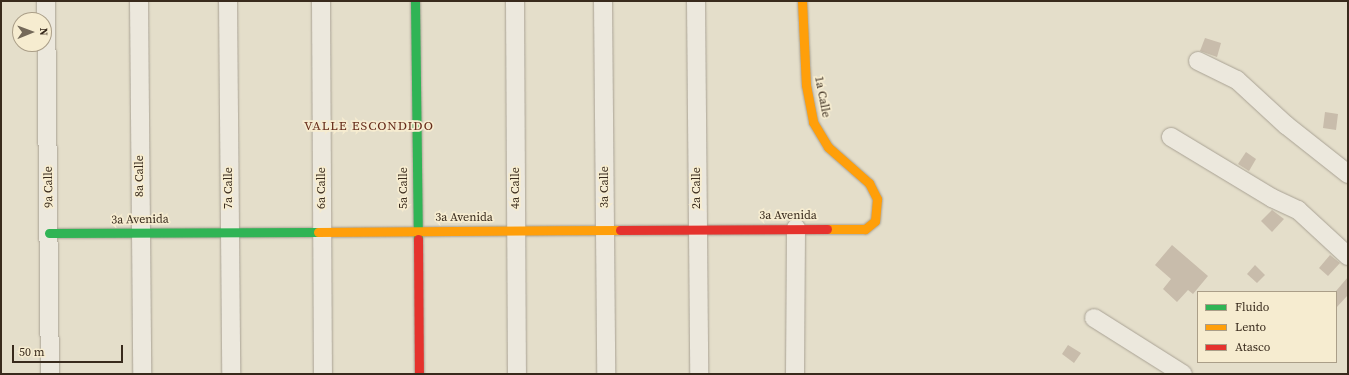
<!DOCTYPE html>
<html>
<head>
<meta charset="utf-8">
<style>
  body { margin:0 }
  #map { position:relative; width:1349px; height:375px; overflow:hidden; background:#e4deca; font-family:"Source Serif 4",serif }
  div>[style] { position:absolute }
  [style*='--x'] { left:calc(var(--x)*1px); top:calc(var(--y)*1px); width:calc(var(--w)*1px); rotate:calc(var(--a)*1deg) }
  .building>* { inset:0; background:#c8bcab }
  .roads { filter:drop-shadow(0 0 1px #a9a294) drop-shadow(0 0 1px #a9a294) }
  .street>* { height:18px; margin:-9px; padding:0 9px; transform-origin:9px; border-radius:9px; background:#ece8dd }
  .fast>* { height:9px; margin:-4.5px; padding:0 4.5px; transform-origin:4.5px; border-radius:4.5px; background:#30b455 }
  .slow>* { height:9px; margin:-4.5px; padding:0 4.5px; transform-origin:4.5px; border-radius:4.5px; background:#ff9f0a }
  .jam>* { height:9px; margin:-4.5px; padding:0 4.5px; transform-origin:4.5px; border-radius:4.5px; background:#e5322d }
  span { translate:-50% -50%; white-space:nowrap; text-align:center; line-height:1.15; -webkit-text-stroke:3.5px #f6ecd0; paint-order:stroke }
  .street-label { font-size:12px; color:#382a1c }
  .neighbourhood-label { font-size:13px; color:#662c1a; letter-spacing:1px }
  .frame { position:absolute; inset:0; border:2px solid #382a1c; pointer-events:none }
  .legend { position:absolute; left:1197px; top:291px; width:140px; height:72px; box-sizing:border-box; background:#f6ecd0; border:1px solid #aa9e88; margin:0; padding:5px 7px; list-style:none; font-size:12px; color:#382a1c }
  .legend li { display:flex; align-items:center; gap:8px; height:20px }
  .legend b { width:20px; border:1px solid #aa9e88 }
  .north { position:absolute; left:12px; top:12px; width:40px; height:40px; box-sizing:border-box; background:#f6ecd0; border:1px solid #aa9e88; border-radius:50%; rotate:89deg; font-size:11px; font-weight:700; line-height:16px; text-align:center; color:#382a1c }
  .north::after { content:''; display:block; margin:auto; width:14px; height:18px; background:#746959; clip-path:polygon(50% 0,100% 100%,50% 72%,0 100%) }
  .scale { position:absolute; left:12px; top:345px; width:111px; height:18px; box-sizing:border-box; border:2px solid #382a1c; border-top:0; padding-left:5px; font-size:12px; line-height:14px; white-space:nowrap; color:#382a1c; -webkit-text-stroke:3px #f6ecd0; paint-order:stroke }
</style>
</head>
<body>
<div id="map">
  <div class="building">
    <div style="clip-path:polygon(1205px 38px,1221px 43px,1217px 57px,1200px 51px)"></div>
    <div style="clip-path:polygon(1325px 112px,1338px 114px,1336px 130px,1323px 128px)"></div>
    <div style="clip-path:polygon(1246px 152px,1256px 159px,1249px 171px,1238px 164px)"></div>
    <div style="clip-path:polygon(1272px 210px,1284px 219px,1272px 232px,1261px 221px)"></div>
    <div style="clip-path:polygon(1172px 245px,1208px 276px,1193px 294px,1188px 290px,1177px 302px,1163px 289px,1171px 279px,1155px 265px)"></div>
    <div style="clip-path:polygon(1330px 255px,1340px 263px,1328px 276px,1319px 268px)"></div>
    <div style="clip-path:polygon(1255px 265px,1265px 275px,1257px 283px,1247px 274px)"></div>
    <div style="clip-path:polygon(1348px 277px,1348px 295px,1336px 308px,1336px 291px)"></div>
    <div style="clip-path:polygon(1068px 345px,1081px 353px,1074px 363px,1062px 354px)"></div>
  </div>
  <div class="roads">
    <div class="street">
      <div style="--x:46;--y:1;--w:373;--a:89.4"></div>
      <div style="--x:139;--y:1;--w:373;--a:89.5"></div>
      <div style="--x:228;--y:1;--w:373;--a:89.5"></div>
      <div style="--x:321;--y:1;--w:373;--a:89.7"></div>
      <div style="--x:515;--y:1;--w:373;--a:89.7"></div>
      <div style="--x:603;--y:1;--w:373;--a:89.5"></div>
      <div style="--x:696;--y:1;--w:373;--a:89.5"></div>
      <div style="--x:1198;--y:61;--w:43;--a:26"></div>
      <div style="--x:1237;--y:80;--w:67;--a:42.6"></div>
      <div style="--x:1286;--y:125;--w:79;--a:38.3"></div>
      <div style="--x:1171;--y:137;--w:118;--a:31.1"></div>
      <div style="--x:1272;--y:198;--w:29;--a:25"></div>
      <div style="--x:1298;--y:210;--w:68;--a:42.6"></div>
      <div style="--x:1094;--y:318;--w:105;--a:32.2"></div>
      <div style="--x:795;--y:374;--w:146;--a:-89.6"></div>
    </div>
    <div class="fast">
      <div style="--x:415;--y:1;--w:238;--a:89.3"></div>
      <div style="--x:49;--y:233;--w:269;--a:-0.2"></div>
    </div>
    <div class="slow">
      <div style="--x:802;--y:1;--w:84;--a:87.3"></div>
      <div style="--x:806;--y:85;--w:38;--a:79"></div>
      <div style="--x:813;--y:122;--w:29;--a:59"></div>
      <div style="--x:828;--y:147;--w:55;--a:41.3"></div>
      <div style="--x:869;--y:183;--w:18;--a:63"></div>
      <div style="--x:877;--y:199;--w:22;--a:95"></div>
      <div style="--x:875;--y:221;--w:13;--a:141"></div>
      <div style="--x:865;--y:229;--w:38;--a:180"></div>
      <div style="--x:318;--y:232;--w:302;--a:-0.4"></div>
    </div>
    <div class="jam">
      <div style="--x:620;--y:230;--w:207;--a:-0.3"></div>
      <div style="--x:418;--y:239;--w:135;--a:89.6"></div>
    </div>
  </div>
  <div class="street-label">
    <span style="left:822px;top:97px;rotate:79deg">1a Calle</span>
    <span style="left:140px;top:176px;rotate:-90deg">8a Calle</span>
    <span style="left:49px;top:187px;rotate:-91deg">9a Calle</span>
    <span style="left:605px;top:187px;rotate:-90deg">3a Calle</span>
    <span style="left:229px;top:188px;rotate:-90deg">7a Calle</span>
    <span style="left:322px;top:188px;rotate:-90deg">6a Calle</span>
    <span style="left:404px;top:188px;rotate:-90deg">5a Calle</span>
    <span style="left:516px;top:188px;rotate:-90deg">4a Calle</span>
    <span style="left:697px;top:188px;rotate:-90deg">2a Calle</span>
    <span style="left:788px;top:216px">3a Avenida</span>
    <span style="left:464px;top:218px">3a Avenida</span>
    <span style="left:140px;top:220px;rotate:-1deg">3a Avenida</span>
  </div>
  <div class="neighbourhood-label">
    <span style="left:369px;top:126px">VALLE ESCONDIDO</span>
  </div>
  <div class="frame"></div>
  <ul class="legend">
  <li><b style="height:5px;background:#30b455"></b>Fluido</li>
  <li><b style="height:5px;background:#ff9f0a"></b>Lento</li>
  <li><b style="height:5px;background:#e5322d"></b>Atasco</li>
  </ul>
  <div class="north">N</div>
  <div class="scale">50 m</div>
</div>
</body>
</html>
